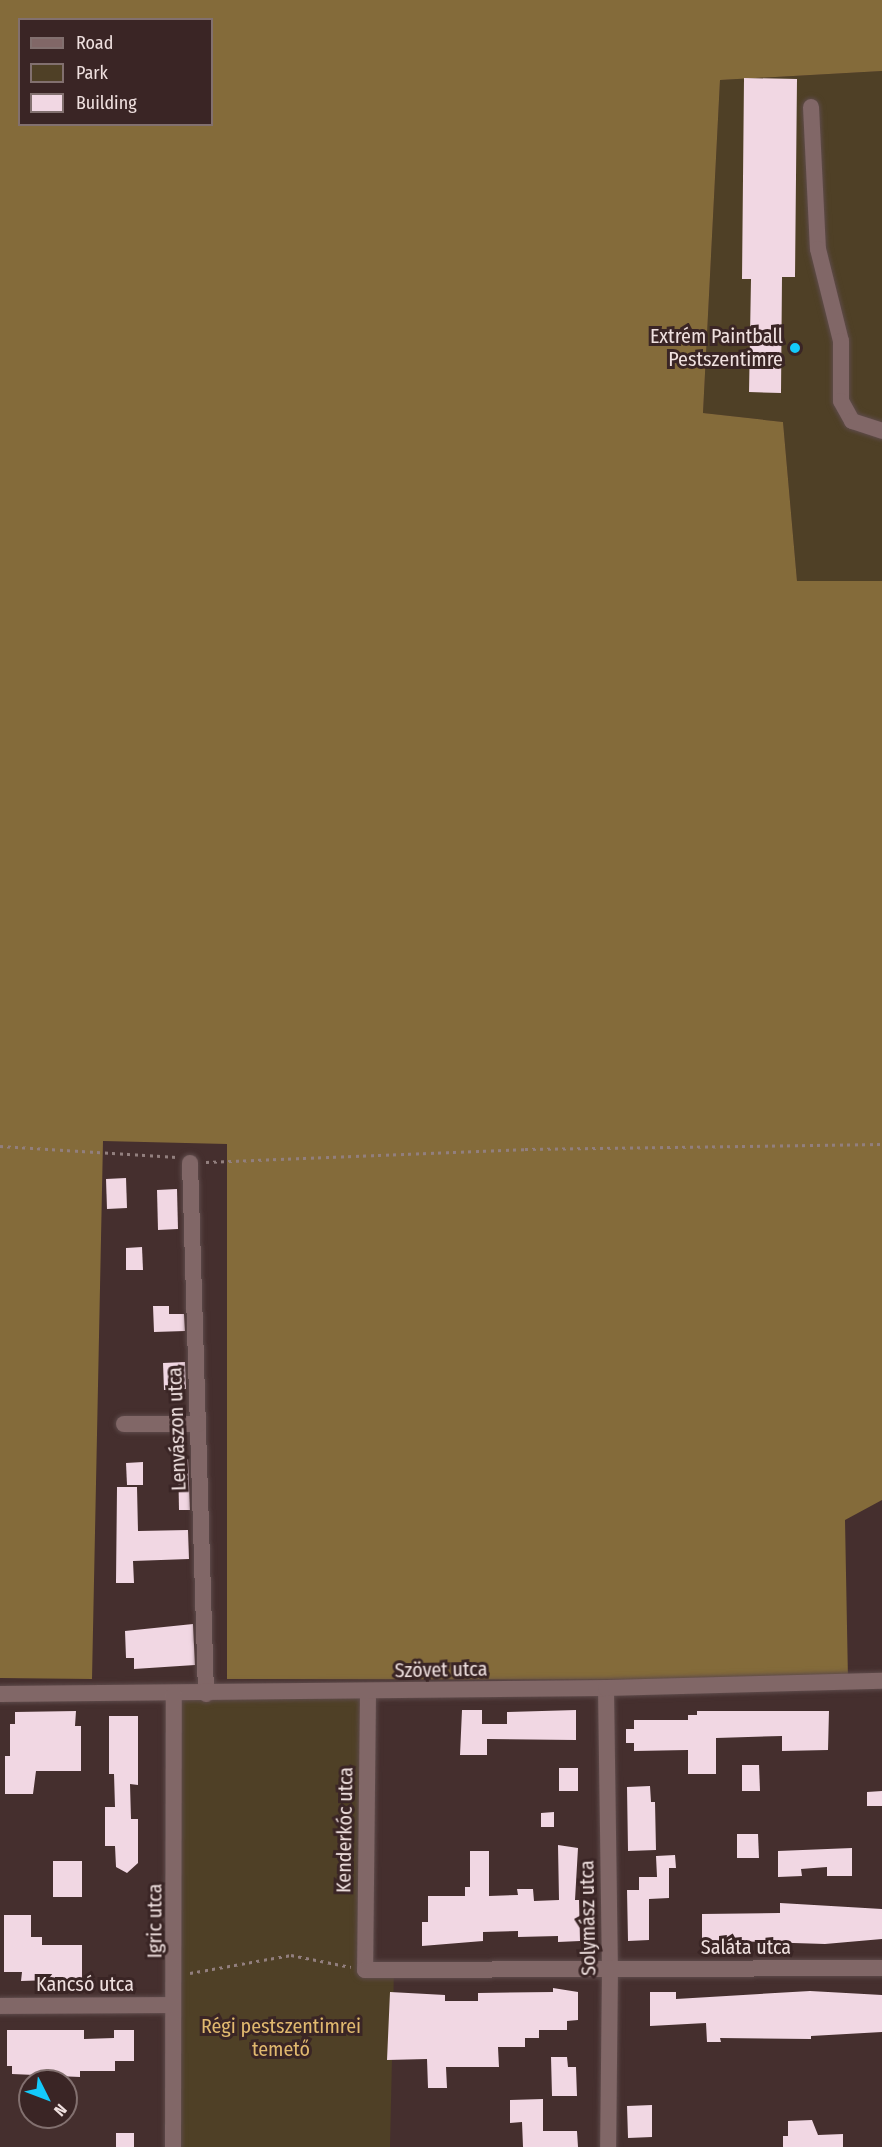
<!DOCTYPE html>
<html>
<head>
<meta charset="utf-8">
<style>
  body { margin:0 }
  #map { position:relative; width:882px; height:2147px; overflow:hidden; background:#452f2e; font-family:"Fira Sans Condensed",sans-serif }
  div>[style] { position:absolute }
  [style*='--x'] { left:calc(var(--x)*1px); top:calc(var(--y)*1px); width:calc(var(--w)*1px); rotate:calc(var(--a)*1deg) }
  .green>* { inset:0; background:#4f4026 }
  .forest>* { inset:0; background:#846b3a }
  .building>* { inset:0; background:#f1d7e3 }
  .path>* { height:3px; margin-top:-1.5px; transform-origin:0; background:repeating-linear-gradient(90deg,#927f7e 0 3px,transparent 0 7.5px) }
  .roads { filter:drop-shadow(0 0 2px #5e4b4b) drop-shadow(0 0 2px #5e4b4b) }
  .minor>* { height:16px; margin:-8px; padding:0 8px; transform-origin:8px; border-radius:8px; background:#816767 }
  .dots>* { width:16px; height:16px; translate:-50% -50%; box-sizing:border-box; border:3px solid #3a2525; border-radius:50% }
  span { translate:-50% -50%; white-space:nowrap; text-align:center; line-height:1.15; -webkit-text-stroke:6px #3a2525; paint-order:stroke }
  .poi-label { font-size:20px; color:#efe0df }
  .right { translate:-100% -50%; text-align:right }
  .street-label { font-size:20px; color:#efe0df }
  .park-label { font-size:20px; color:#e1b96f }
  .legend { position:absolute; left:18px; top:18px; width:195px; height:108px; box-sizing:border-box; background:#3a2525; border:2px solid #82706f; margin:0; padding:8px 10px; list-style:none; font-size:18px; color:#efe0df }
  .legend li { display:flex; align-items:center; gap:12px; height:30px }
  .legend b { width:30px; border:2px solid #82706f }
  .north { position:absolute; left:18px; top:2069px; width:60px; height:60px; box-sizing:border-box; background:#3a2525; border:2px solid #82706f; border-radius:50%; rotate:132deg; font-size:16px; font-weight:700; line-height:24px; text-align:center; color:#efe0df }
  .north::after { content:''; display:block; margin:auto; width:21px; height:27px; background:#14cafb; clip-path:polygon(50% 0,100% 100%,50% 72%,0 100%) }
</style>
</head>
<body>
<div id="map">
  <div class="green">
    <div style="clip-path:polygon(882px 71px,882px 581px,797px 581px,783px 422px,703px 413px,720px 80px)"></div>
    <div style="clip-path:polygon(368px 1692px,365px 1969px,394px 1969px,390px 2147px,173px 2147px,174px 1694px)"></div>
  </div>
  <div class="forest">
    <div style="clip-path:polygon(evenodd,0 0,882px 0,882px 71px,720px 80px,703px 413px,783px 422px,797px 581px,882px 581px,882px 1500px,845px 1520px,848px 1680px,227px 1679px,227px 1144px,103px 1141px,92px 1679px,0 1678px,0 0,20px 20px,212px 20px,212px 124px,20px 124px,20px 20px)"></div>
  </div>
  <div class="building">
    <div style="clip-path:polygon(744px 78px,797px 79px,795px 277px,782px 277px,781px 393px,749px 392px,751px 279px,742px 279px)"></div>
    <div style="clip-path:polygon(126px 1178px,127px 1208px,107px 1209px,106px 1179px)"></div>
    <div style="clip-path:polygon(177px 1189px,178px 1229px,158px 1230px,157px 1190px)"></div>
    <div style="clip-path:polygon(142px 1247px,143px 1270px,126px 1270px,126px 1248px)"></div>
    <div style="clip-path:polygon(153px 1306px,169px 1306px,169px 1314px,184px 1314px,185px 1331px,154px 1332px)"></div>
    <div style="clip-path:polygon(185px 1362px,186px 1389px,164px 1390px,163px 1363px)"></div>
    <div style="clip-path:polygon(178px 1459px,188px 1459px,190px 1510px,179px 1510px)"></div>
    <div style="clip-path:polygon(143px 1462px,143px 1485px,127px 1485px,126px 1463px)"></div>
    <div style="clip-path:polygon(117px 1487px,137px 1487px,138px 1531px,188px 1530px,189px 1559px,133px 1561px,134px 1583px,116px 1583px)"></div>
    <div style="clip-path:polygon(193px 1624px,195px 1665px,134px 1669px,134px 1658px,126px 1658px,125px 1631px)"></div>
    <div style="clip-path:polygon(462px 1710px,482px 1710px,482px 1724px,507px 1724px,507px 1712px,576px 1710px,576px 1740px,487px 1739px,487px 1755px,460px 1755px)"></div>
    <div style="clip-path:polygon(76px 1711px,75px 1726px,81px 1726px,81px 1771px,36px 1771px,33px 1794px,5px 1794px,5px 1756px,10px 1756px,10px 1724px,15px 1724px,15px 1712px)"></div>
    <div style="clip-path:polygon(697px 1711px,829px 1711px,828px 1750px,782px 1751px,782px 1736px,716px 1738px,716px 1774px,688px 1774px,688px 1750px,634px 1751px,634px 1743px,626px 1743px,626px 1729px,634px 1729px,634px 1720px,688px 1720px,688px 1715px,697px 1715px)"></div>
    <div style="clip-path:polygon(109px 1716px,138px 1716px,138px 1785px,130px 1784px,131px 1819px,138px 1819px,138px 1863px,127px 1873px,116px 1867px,115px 1846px,105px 1846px,105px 1807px,115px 1807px,114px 1774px,109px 1774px)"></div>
    <div style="clip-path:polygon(742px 1765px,759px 1765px,760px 1791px,742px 1791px)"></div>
    <div style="clip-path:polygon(559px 1768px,578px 1768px,578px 1791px,559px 1791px)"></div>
    <div style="clip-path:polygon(650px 1786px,651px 1802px,655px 1802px,656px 1850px,628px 1851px,627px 1787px)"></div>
    <div style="clip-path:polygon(882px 1791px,882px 1806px,867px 1806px,867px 1792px)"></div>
    <div style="clip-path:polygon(554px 1812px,554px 1827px,541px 1827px,541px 1813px)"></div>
    <div style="clip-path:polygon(737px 1834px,758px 1834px,759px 1858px,737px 1858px)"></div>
    <div style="clip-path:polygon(558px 1845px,578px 1848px,575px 1900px,579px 1900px,580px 1941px,558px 1942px,558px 1936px,518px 1937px,518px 1931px,483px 1932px,483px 1941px,422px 1946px,422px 1922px,428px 1922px,428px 1896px,465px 1896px,465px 1887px,470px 1887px,470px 1851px,489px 1851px,489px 1896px,518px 1895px,517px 1889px,533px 1889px,534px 1901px,559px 1900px)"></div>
    <div style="clip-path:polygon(852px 1848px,852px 1876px,827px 1876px,827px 1867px,801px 1869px,802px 1876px,778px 1877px,778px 1851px)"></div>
    <div style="clip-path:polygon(675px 1855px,676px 1868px,669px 1868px,669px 1898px,649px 1899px,649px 1940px,628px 1941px,627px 1890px,639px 1890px,639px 1877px,657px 1877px,656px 1856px)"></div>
    <div style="clip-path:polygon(53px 1861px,82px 1861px,82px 1897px,53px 1897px)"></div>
    <div style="clip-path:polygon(780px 1903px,882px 1909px,882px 1939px,825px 1944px,702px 1940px,702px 1914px,780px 1913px)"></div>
    <div style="clip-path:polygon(4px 1915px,31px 1915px,31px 1937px,42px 1937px,42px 1945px,82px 1945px,82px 1979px,21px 1981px,22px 1972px,4px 1972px)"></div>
    <div style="clip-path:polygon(553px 1988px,578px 1992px,578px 2020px,567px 2021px,567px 2030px,539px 2030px,539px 2038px,525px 2038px,525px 2047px,498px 2047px,499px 2067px,446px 2067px,447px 2088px,428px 2088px,427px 2059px,387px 2060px,390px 1992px,445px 1995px,445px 2001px,478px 2001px,478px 1993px,553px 1992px)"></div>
    <div style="clip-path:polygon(810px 1991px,882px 1995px,882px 2032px,811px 2036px,811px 2039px,720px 2038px,721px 2042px,707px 2042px,706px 2023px,650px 2026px,650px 1992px,676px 1992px,676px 1999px)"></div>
    <div style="clip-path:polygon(7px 2030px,84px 2030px,84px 2039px,114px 2038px,114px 2030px,134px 2030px,134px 2061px,115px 2061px,115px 2071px,80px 2071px,80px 2077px,12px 2074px,12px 2066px,7px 2066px)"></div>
    <div style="clip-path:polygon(551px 2057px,567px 2057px,568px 2067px,576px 2067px,577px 2096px,552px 2096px)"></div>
    <div style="clip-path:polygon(543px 2099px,543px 2131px,577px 2131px,578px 2147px,523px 2147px,522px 2122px,510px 2123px,510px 2100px)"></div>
    <div style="clip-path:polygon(652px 2105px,652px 2137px,628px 2138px,627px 2106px)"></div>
    <div style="clip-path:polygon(812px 2120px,818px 2135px,843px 2134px,843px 2147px,783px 2147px,783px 2136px,788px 2136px,788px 2121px)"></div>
    <div style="clip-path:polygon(116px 2133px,134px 2133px,134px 2147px,116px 2147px)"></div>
  </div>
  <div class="path">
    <div style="--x:0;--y:1146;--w:177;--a:3.6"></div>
    <div style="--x:206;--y:1162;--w:319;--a:-2.3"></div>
    <div style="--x:525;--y:1149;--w:357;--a:-0.8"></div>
    <div style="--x:190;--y:1973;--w:103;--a:-10.1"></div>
    <div style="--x:291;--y:1955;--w:61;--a:11.3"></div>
  </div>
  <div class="roads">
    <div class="minor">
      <div style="--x:811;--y:107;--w:142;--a:87.2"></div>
      <div style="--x:818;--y:249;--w:95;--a:76"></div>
      <div style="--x:841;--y:341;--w:60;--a:90"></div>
      <div style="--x:841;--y:401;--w:23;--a:61"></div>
      <div style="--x:852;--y:421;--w:32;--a:18"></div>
      <div style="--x:190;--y:1163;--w:531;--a:88.27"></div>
      <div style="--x:124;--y:1424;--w:74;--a:0"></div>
      <div style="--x:606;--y:1688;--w:280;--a:89.2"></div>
      <div style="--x:610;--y:1968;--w:179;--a:90.6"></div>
      <div style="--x:368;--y:1692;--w:278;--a:90.6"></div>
      <div style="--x:365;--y:1970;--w:517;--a:-0.22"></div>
      <div style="--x:0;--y:1694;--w:606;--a:-0.57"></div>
      <div style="--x:606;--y:1688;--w:276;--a:-1.5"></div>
      <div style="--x:0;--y:2006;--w:171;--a:-0.3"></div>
      <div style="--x:173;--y:2147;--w:453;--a:-89.9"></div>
    </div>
  </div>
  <div class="dots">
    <div style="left:795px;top:348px;background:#14cafb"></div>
  </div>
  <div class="poi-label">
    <span class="right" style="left:783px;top:348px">Extrém Paintball<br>Pestszentimre</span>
  </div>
  <div class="street-label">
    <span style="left:177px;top:1429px;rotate:-92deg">Lenvászon utca</span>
    <span style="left:441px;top:1670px;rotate:-1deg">Szövet utca</span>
    <span style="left:345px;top:1830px;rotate:-89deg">Kenderkóc utca</span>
    <span style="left:588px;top:1918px;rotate:-91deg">Solymász utca</span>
    <span style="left:155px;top:1921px;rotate:-90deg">Igric utca</span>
    <span style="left:746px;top:1947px">Saláta utca</span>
    <span style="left:85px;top:1984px">Kancsó utca</span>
  </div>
  <div class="park-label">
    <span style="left:281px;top:2038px">Régi pestszentimrei<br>temető</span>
  </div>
  <ul class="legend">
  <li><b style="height:8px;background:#816767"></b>Road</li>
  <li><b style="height:16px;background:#4f4026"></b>Park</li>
  <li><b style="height:16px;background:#f1d7e3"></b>Building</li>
  </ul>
  <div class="north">N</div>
</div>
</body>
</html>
